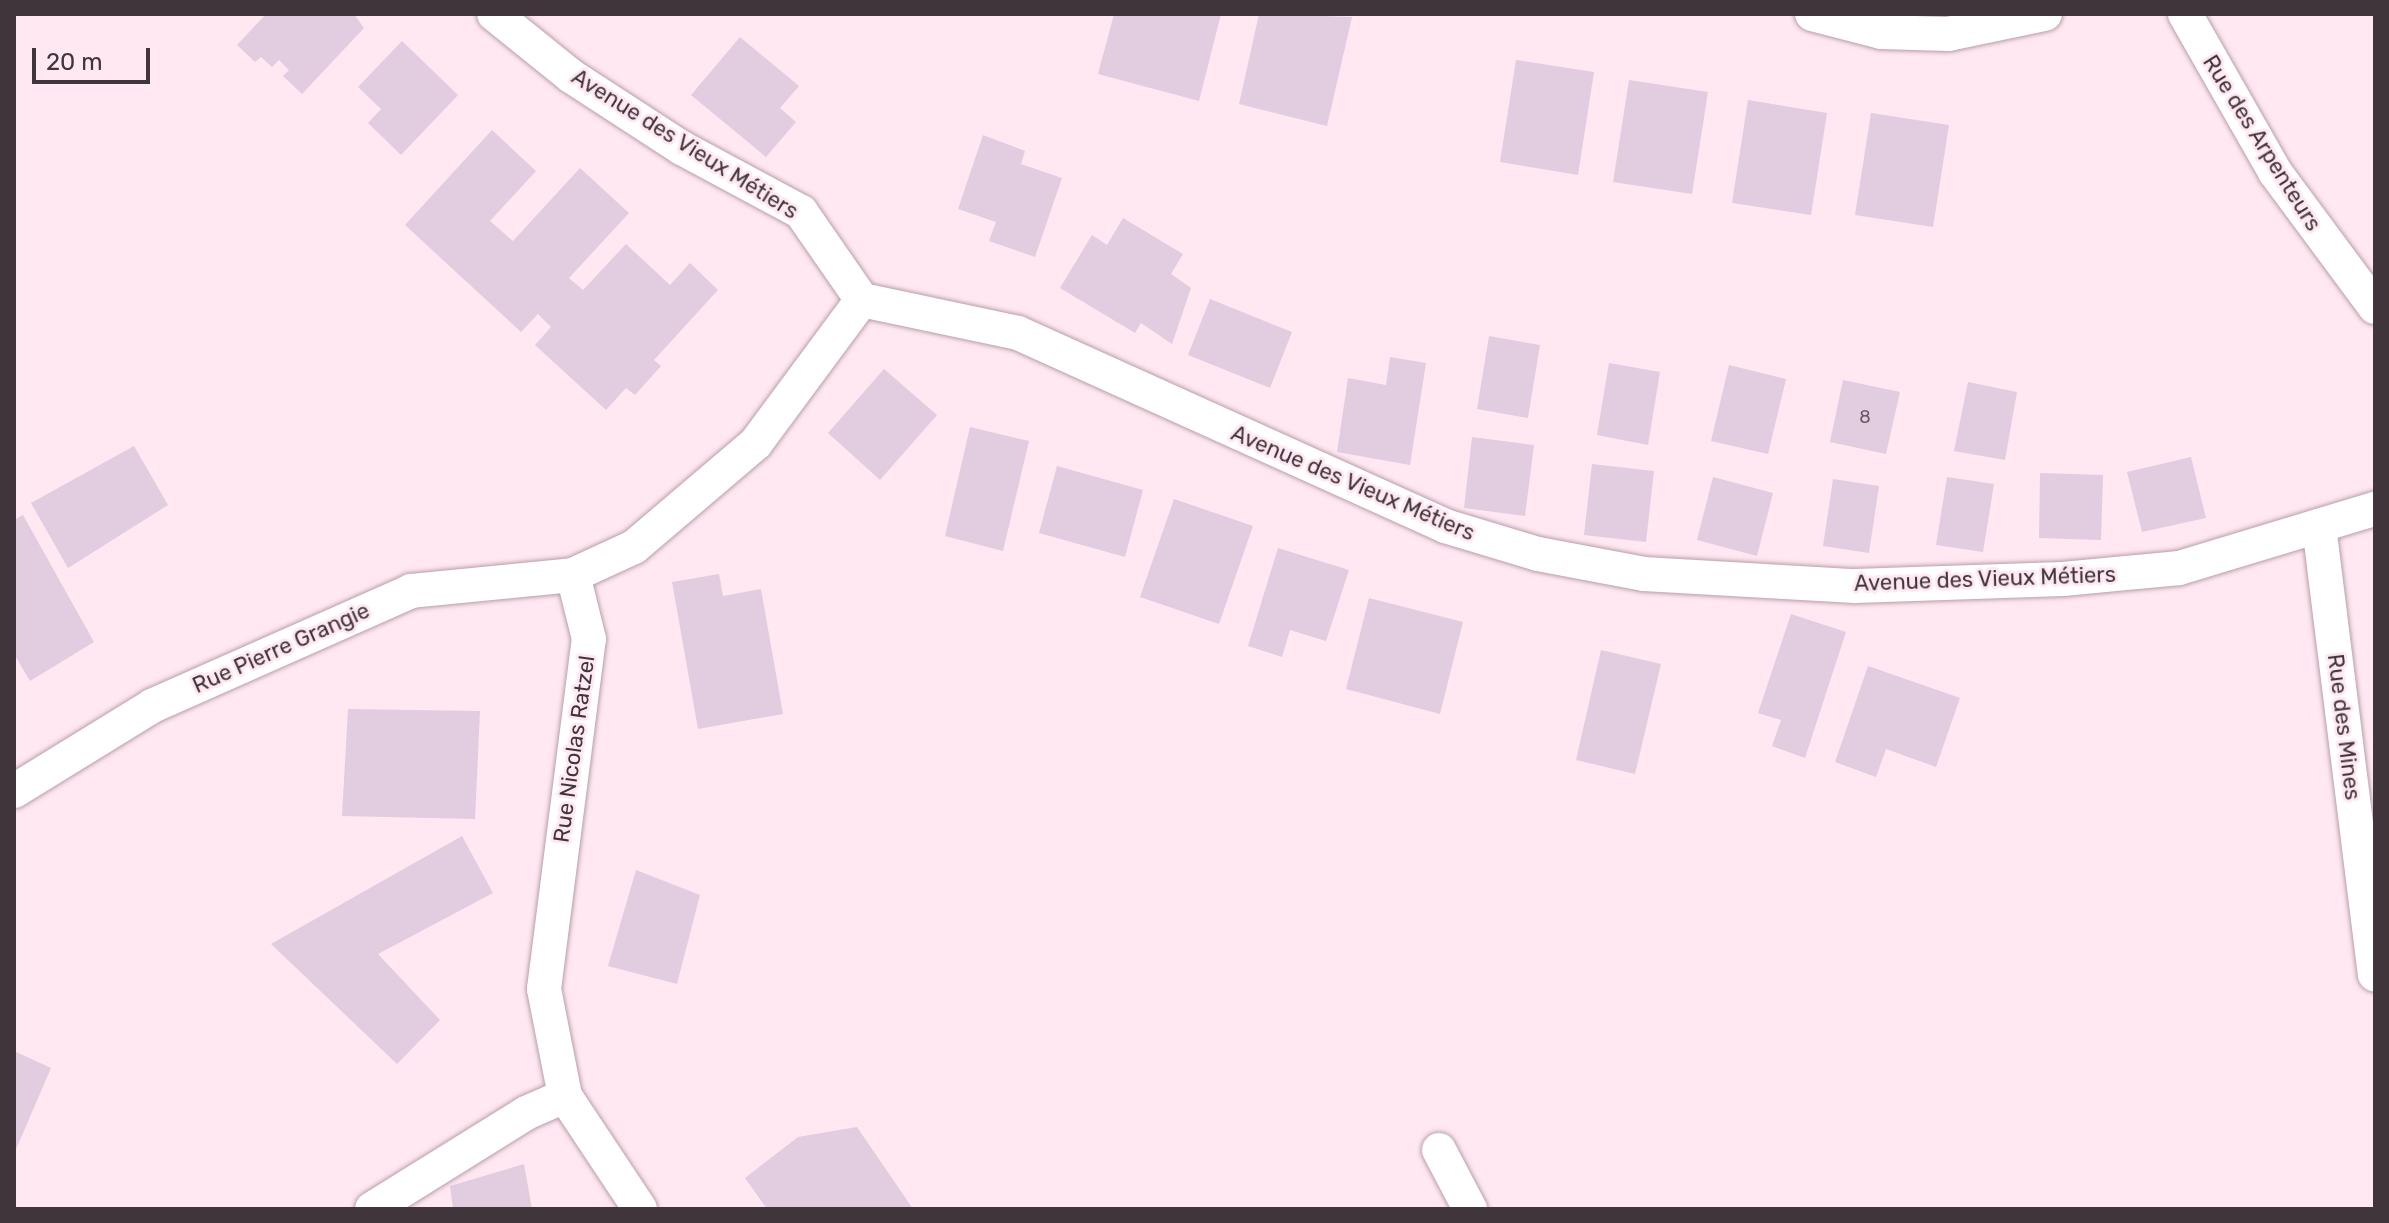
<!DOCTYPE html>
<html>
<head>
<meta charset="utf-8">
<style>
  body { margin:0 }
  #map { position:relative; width:2389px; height:1223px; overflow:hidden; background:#ffe8f2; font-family:Rubik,sans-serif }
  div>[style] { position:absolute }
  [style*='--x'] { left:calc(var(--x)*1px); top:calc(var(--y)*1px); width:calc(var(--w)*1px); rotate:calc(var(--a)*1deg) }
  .building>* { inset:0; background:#e2ccdf }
  .roads { filter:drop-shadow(0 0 2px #b99eaa) drop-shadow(0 0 2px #b99eaa) }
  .street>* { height:34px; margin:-17px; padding:0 17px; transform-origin:17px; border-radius:17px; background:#fff }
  span { translate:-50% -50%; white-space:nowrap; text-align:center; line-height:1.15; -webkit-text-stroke:6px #ffe8f2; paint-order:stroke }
  .number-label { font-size:18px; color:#685b63 }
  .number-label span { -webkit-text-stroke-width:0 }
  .street-label { font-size:22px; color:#40353a }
  .frame { position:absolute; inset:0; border:16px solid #40353a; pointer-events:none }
  .scale { position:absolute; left:32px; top:48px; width:118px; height:36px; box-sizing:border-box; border:4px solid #40353a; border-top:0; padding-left:10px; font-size:24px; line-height:28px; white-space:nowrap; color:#40353a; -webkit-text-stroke:6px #ffe8f2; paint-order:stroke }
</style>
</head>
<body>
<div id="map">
  <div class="building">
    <div style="clip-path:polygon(266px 14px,354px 14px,364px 28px,302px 94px,283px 76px,289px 70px,279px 60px,272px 67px,261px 57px,255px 62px,237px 45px)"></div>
    <div style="clip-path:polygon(1114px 14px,1221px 14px,1199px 101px,1098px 74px)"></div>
    <div style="clip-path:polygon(1259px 14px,1352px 17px,1327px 126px,1239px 104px)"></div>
    <div style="clip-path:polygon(740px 37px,799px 86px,780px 108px,796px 122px,766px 157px,691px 95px)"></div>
    <div style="clip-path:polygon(402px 41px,458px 95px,401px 155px,368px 123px,381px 109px,358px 87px)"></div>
    <div style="clip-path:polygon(1516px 60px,1594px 72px,1578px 175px,1500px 162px)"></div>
    <div style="clip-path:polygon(1629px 80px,1708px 92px,1692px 194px,1613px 182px)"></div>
    <div style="clip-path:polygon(1748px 100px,1827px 113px,1811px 215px,1732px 203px)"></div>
    <div style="clip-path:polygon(1871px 113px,1949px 125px,1933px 227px,1855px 215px)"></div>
    <div style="clip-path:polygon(492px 130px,536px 171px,490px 221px,513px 241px,580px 168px,629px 213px,569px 278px,583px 290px,626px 244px,670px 285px,690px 263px,718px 290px,654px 360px,661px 366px,635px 395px,626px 388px,606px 410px,535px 345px,551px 327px,538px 314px,521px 332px,405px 225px)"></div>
    <div style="clip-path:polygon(983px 135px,1025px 151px,1021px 164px,1062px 178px,1035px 257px,989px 241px,996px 222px,958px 209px)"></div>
    <div style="clip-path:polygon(1123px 218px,1183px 254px,1171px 274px,1191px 288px,1172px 344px,1141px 323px,1135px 333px,1060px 288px,1092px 235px,1107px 245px)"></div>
    <div style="clip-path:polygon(1210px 299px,1292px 332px,1270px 388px,1188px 355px)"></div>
    <div style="clip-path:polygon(1489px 336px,1540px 345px,1528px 418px,1477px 409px)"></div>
    <div style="clip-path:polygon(1390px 357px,1426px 363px,1410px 465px,1337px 452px,1348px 378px,1386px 385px)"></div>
    <div style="clip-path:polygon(1609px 363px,1660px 372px,1648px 445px,1597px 435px)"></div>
    <div style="clip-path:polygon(1729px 365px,1786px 379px,1768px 454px,1711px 441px)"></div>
    <div style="clip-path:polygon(884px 369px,937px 415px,880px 480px,828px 433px)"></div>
    <div style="clip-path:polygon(1843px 380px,1900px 392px,1886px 454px,1830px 442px)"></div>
    <div style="clip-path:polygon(1968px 382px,2017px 392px,2005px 460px,1954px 451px)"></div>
    <div style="clip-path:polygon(970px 427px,1029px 441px,1003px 551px,945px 536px)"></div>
    <div style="clip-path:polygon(1472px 437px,1534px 445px,1525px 516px,1464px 508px)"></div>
    <div style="clip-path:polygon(134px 446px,168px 505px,68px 568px,31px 503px)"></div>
    <div style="clip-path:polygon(2191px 457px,2206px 518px,2142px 532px,2127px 472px)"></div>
    <div style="clip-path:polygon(1592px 464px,1654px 471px,1646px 542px,1584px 535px)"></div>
    <div style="clip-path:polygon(1057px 466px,1143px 490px,1125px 557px,1039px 533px)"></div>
    <div style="clip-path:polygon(2040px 473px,2103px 475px,2101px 540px,2039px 538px)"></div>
    <div style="clip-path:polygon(1713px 477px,1773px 493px,1757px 556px,1697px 540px)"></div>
    <div style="clip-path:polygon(1947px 477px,1994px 484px,1983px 552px,1936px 545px)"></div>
    <div style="clip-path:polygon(1833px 479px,1879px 486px,1869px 553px,1823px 546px)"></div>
    <div style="clip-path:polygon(1174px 499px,1253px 526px,1219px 624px,1140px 597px)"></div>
    <div style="clip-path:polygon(23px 515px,94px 642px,30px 681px,14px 654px,14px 520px)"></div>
    <div style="clip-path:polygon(1278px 548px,1349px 570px,1326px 641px,1290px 630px,1282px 657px,1248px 646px)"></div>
    <div style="clip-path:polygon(719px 574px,723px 596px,761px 589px,783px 714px,698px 729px,672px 582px)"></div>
    <div style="clip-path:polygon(1369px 598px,1463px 622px,1440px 714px,1346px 689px)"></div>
    <div style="clip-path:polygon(1791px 614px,1846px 632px,1805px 758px,1772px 746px,1781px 720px,1758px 713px)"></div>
    <div style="clip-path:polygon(1601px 650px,1661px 664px,1635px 774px,1576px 760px)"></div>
    <div style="clip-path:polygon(1868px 666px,1960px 698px,1936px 767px,1886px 749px,1876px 777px,1835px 762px)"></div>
    <div style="clip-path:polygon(348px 709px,480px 711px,475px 819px,342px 816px)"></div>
    <div style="clip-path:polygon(462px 836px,493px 893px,378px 954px,440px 1020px,397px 1064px,271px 944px)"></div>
    <div style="clip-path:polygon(636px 870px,700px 895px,677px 984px,608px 966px)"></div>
    <div style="clip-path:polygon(14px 1051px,51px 1068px,14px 1154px)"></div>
    <div style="clip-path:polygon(857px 1127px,913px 1209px,767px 1209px,745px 1178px,798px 1137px)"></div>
    <div style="clip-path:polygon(524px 1164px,532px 1209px,453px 1209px,450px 1186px)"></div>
  </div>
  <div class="roads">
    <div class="street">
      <div style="--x:494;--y:14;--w:99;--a:38.8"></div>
      <div style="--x:571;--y:76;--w:132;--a:33"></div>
      <div style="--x:682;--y:148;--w:135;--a:28.3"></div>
      <div style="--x:801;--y:212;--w:107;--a:55.3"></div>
      <div style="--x:862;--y:300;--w:159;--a:11.9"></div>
      <div style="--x:1018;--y:333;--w:469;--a:24.3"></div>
      <div style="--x:1445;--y:526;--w:97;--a:16.8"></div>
      <div style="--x:1538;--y:554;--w:108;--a:10.7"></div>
      <div style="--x:1644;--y:574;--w:211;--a:3.3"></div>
      <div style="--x:1855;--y:586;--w:208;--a:-1.9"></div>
      <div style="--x:2063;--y:579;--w:117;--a:-5.4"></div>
      <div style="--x:2179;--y:568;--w:205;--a:-16.8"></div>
      <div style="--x:1812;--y:14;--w:71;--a:14.6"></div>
      <div style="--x:1881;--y:32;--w:67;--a:1.7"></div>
      <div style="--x:1948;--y:34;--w:99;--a:-11.7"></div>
      <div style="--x:2185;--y:14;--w:182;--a:60.3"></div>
      <div style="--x:2275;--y:172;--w:168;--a:53.5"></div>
      <div style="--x:2319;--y:526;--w:452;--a:82.9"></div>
      <div style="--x:14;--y:791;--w:162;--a:-31.6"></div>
      <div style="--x:152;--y:706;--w:283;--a:-23.9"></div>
      <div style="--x:411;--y:591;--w:163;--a:-5.6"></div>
      <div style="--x:1439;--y:1150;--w:67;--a:62.3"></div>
      <div style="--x:372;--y:1209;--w:181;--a:-31.9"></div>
      <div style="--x:526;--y:1113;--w:43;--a:-23.6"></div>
      <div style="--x:640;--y:1209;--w:136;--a:-123.6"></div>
      <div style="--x:565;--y:1096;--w:109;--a:-101.1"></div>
      <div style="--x:544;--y:989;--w:353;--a:-82.7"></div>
      <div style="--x:589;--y:639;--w:66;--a:-104"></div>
      <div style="--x:573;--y:575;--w:67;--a:-24.7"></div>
      <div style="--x:634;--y:547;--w:160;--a:-40.4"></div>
      <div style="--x:756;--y:443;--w:178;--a:-53.5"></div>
    </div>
  </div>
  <div class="number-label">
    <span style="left:1865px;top:417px">8</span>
  </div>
  <div class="street-label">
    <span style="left:2262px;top:143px;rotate:58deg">Rue des Arpenteurs</span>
    <span style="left:685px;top:144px;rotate:32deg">Avenue des Vieux Métiers</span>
    <span style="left:1353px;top:483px;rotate:23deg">Avenue des Vieux Métiers</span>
    <span style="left:1985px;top:579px;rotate:-2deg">Avenue des Vieux Métiers</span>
    <span style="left:281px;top:648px;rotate:-24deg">Rue Pierre Grangie</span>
    <span style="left:2344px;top:727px;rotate:83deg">Rue des Mines</span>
    <span style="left:574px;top:749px;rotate:-82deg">Rue Nicolas Ratzel</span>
  </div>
  <div class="frame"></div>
  <div class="scale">20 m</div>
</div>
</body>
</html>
